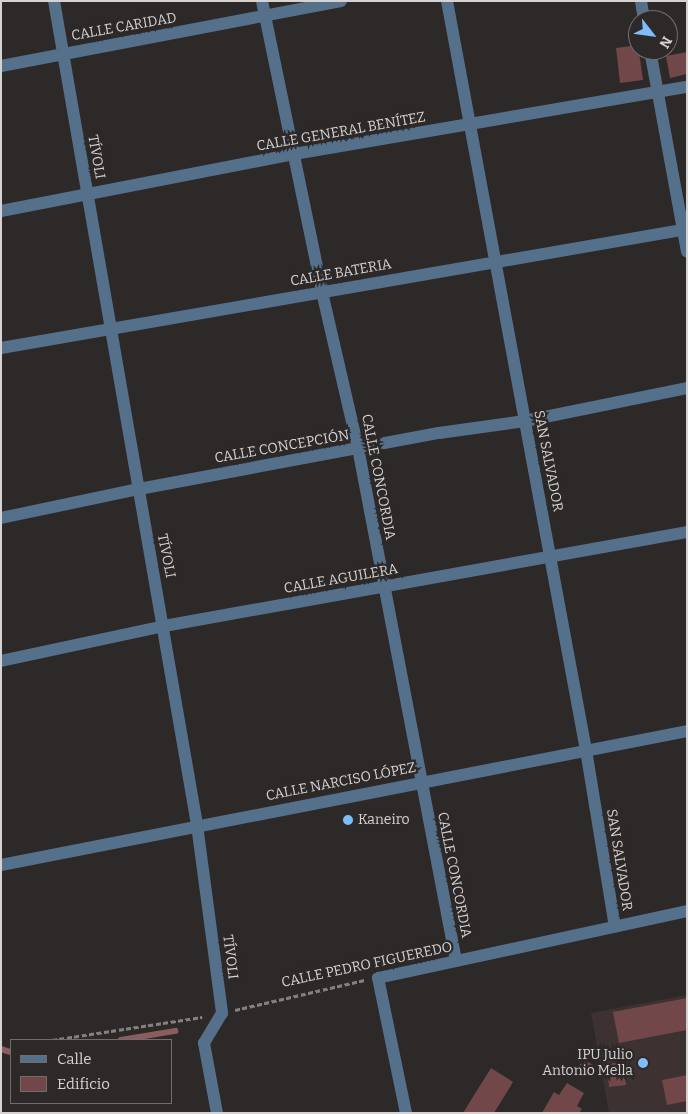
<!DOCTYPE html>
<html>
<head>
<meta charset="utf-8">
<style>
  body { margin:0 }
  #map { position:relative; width:688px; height:1114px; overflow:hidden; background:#2e2929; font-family:Bitter,serif }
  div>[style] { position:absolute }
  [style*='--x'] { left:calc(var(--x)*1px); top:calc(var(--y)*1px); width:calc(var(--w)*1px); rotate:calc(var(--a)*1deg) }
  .built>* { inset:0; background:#3d3131 }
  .stream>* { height:5.5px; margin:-2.75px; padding:0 2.75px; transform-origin:2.75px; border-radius:2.75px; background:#8a5d5f }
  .building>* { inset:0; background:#72474a }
  .path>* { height:3px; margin-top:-1.5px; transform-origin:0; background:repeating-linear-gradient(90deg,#848080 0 5px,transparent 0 7.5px) }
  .minor>* { height:12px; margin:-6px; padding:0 6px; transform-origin:6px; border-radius:6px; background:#55708b }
  .dots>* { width:14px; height:14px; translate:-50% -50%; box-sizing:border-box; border:2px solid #2e2929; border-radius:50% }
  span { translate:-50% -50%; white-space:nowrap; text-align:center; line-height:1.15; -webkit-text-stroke:4.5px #2e2929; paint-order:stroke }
  .street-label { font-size:14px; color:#d6d2d2 }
  .poi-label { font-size:14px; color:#d6d2d2 }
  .left { translate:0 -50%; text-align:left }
  .right { translate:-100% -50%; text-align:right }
  .frame { position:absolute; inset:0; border:2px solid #d6d2d2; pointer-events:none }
  .legend { position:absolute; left:10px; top:1039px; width:162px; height:65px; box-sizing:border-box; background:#2e2929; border:1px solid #716d6d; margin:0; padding:6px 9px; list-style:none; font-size:15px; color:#d6d2d2 }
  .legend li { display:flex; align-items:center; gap:10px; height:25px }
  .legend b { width:25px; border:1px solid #716d6d }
  .north { position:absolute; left:628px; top:10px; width:50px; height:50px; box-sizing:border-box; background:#2e2929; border:1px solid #716d6d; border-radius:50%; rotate:120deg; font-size:14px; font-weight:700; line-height:20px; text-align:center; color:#d6d2d2 }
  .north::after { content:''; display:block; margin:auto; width:18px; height:22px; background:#7fbdfa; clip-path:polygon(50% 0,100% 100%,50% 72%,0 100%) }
</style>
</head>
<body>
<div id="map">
  <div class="built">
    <div style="clip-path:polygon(687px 995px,687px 1113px,609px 1113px,591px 1013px)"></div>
  </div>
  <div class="stream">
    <div style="--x:121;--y:1040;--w:55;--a:-9.5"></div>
    <div style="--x:1;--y:1049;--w:10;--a:17"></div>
  </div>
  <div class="building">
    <div style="clip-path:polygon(638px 45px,643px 80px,620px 83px,616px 48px)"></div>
    <div style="clip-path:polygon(687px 52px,687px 74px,670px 78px,666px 56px)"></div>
    <div style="clip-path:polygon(687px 998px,687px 1030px,619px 1043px,613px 1012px)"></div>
    <div style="clip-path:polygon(583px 1059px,593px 1065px,587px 1076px,577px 1070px)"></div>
    <div style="clip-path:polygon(624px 1062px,626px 1085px,609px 1087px,607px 1064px)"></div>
    <div style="clip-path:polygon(491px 1068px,513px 1082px,494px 1113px,463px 1113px)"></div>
    <div style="clip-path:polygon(687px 1075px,687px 1101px,667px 1105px,662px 1080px)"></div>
    <div style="clip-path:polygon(567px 1083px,584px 1093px,577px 1106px,582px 1109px,579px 1113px,542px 1113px,554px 1092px,559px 1095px)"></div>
  </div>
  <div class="path">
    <div style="--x:235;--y:1010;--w:133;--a:-13"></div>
    <div style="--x:52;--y:1040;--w:152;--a:-8.7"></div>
  </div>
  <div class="minor">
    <div style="--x:54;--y:1;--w:836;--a:80.15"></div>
    <div style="--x:197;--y:825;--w:190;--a:82.4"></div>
    <div style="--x:222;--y:1013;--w:35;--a:121"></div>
    <div style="--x:204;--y:1043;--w:71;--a:79.5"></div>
    <div style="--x:262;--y:1;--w:297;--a:78.3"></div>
    <div style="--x:322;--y:292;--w:160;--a:77"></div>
    <div style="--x:358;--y:448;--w:522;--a:79.18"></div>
    <div style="--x:447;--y:1;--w:762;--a:79.49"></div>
    <div style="--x:586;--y:750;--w:179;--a:80.7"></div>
    <div style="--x:641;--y:1;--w:19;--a:81"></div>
    <div style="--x:650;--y:50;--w:205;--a:79.6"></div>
    <div style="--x:1;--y:66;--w:346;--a:-10.8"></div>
    <div style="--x:1;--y:211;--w:298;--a:-11"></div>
    <div style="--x:294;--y:154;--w:399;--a:-9.7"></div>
    <div style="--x:1;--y:348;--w:696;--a:-9.84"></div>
    <div style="--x:1;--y:518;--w:141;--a:-11.9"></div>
    <div style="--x:139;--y:489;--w:305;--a:-10.6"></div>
    <div style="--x:439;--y:433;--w:87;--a:-7.9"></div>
    <div style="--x:525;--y:421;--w:165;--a:-11.5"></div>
    <div style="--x:1;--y:661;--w:167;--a:-12.1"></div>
    <div style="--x:164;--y:626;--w:531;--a:-10.19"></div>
    <div style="--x:1;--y:865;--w:699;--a:-11.05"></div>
    <div style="--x:406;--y:1113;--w:138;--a:-101.7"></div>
    <div style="--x:378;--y:978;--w:316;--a:-12.2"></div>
  </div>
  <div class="dots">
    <div style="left:348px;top:820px;background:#7fbdfa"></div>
    <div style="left:643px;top:1063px;background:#7fbdfa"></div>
  </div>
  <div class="street-label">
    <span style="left:124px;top:27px;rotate:-10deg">CALLE CARIDAD</span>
    <span style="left:341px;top:132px;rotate:-10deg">CALLE GENERAL BENÍTEZ</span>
    <span style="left:96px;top:157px;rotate:80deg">TÍVOLI</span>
    <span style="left:341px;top:273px;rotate:-10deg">CALLE BATERIA</span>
    <span style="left:282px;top:447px;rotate:-10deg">CALLE CONCEPCIÓN</span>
    <span style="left:548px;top:461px;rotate:79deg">SAN SALVADOR</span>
    <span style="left:378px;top:477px;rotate:79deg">CALLE CONCORDIA</span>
    <span style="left:166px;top:556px;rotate:79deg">TÍVOLI</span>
    <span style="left:341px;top:579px;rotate:-10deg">CALLE AGUILERA</span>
    <span style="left:341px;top:782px;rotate:-11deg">CALLE NARCISO LÓPEZ</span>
    <span style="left:619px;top:860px;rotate:81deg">SAN SALVADOR</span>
    <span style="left:454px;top:875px;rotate:79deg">CALLE CONCORDIA</span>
    <span style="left:230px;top:957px;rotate:83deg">TÍVOLI</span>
    <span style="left:367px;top:965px;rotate:-12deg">CALLE PEDRO FIGUEREDO</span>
  </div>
  <div class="poi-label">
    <span class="left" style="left:358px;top:820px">Kaneiro</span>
    <span class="right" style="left:633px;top:1063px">IPU Julio<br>Antonio Mella</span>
  </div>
  <div class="frame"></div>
  <ul class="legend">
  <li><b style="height:6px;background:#55708b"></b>Calle</li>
  <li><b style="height:14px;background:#72474a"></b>Edificio</li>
  </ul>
  <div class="north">N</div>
</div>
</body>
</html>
